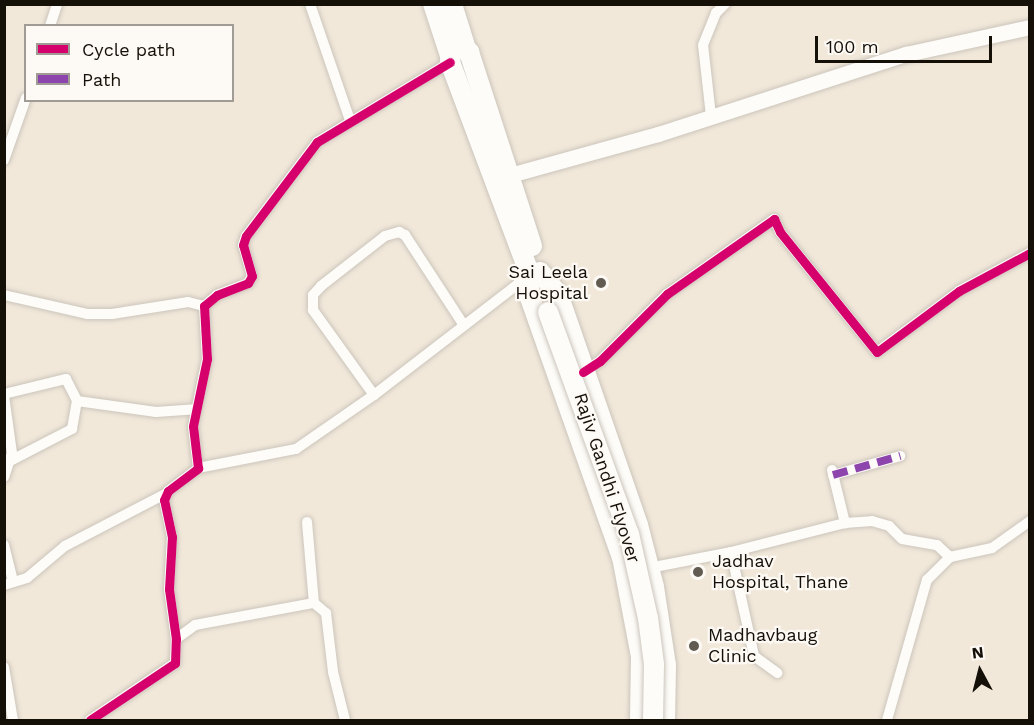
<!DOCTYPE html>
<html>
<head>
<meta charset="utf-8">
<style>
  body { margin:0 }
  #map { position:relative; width:1034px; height:725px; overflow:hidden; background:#f1e8da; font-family:"Work Sans",sans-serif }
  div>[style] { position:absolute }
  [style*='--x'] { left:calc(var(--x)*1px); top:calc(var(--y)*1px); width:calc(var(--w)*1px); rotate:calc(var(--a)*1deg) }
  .roads { filter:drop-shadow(0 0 2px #ccc5bb) drop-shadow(0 0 2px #ccc5bb) }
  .street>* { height:10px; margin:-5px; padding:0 5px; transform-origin:5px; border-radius:5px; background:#fdfcf9 }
  .secondary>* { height:15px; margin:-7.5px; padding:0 7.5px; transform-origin:7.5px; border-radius:7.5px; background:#fdfcf9 }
  .primary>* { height:16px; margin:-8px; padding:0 8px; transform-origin:8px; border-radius:8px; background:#fdfcf9 }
  .highway>* { height:20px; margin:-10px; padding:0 10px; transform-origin:10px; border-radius:10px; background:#fdfcf9 }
  .bridges { filter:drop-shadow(0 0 2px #ccc5bb) drop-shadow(0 0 2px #ccc5bb) }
  .highway-bridge>* { height:20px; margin:-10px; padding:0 10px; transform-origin:10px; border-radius:10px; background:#fdfcf9 }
  .quiet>* { height:8px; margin-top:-4px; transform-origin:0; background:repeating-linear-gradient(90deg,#8e44ad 0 15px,transparent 0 23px) }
  .cycleway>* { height:9px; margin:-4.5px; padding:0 4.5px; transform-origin:4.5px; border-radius:4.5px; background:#d6006c }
  .dots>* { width:16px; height:16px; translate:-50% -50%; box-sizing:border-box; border:3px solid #fdf9f4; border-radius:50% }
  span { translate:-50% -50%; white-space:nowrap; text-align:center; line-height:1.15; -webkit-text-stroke:4.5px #fdf9f4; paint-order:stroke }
  .poi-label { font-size:18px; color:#140f07 }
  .right { translate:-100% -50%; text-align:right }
  .left { translate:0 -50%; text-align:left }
  .street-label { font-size:18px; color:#140f07 }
  .frame { position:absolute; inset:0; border:6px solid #140f07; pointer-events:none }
  .legend { position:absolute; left:24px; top:24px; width:210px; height:78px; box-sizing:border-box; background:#fdf9f4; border:2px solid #a09b95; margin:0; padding:8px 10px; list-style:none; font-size:18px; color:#140f07 }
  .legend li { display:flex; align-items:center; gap:12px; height:30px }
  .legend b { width:30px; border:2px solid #a09b95 }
  .north { position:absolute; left:950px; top:641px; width:60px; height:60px; -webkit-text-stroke:4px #fdf9f4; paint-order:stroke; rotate:353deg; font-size:16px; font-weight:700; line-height:24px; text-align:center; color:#140f07 }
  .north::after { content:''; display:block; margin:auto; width:21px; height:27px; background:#140f07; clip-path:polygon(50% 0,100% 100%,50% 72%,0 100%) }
  .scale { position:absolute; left:815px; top:36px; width:177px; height:27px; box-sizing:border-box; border:3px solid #140f07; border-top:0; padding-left:8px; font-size:18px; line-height:21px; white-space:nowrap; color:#140f07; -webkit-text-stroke:4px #fdf9f4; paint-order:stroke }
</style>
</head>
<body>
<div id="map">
  <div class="roads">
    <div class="street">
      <div style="--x:310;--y:4;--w:123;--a:71"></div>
      <div style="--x:50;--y:26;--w:23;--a:-72"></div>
      <div style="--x:711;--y:116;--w:71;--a:-96.4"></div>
      <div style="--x:703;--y:45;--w:35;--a:-68"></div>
      <div style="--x:716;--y:13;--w:13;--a:-45"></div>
      <div style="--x:4;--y:160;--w:66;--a:-70.5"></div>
      <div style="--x:4;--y:295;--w:85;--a:12.9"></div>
      <div style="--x:87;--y:314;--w:25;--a:0"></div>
      <div style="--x:112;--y:314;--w:77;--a:-9"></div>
      <div style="--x:188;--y:302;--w:16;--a:14"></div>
      <div style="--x:583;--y:372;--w:20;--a:-33"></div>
      <div style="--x:600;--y:361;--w:95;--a:-45"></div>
      <div style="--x:667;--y:294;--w:131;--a:-35"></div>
      <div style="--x:774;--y:219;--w:14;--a:65"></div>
      <div style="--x:780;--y:232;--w:154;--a:51.1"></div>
      <div style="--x:877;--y:352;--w:102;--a:-36.6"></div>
      <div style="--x:959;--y:291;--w:81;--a:-28.2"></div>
      <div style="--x:4;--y:394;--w:64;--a:-13.6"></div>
      <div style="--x:66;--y:379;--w:25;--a:63"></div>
      <div style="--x:374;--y:395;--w:105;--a:-125.7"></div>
      <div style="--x:313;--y:310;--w:15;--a:-90"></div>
      <div style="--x:313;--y:295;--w:12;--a:-48"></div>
      <div style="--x:321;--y:286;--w:81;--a:-38"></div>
      <div style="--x:385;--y:236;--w:15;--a:-16"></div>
      <div style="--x:399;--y:232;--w:7;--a:27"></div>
      <div style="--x:405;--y:235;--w:106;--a:56.9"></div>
      <div style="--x:4;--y:396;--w:58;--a:82"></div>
      <div style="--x:12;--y:453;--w:25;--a:108"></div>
      <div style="--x:10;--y:461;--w:70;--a:-27.3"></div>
      <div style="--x:72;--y:429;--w:28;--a:-80"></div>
      <div style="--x:77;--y:401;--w:80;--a:7.9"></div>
      <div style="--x:156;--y:412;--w:39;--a:-4"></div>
      <div style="--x:198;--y:468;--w:100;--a:-11"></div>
      <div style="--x:296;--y:449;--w:95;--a:-34.7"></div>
      <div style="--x:374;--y:395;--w:197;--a:-37.6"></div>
      <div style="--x:832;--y:470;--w:55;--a:76.2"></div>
      <div style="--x:833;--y:475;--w:70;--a:-15.8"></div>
      <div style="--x:307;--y:522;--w:81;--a:85.1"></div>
      <div style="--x:4;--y:545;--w:38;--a:76"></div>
      <div style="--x:731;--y:552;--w:118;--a:-14.3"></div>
      <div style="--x:845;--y:523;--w:27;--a:-4"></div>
      <div style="--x:872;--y:521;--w:18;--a:16"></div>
      <div style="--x:889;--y:526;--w:18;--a:45"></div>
      <div style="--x:902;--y:539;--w:36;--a:10"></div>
      <div style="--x:937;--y:545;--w:18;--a:43"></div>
      <div style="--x:649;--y:568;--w:84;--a:-11"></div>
      <div style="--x:731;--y:552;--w:107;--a:77.5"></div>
      <div style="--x:754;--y:656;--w:29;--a:36"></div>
      <div style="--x:4;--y:585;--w:24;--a:-17"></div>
      <div style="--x:27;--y:578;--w:50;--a:-40.1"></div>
      <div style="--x:65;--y:546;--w:113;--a:-27.5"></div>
      <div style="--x:176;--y:639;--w:24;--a:-36"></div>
      <div style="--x:195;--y:625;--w:121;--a:-10.5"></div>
      <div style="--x:314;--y:603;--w:16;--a:40"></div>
      <div style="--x:326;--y:613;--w:59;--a:83.2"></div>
      <div style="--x:333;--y:672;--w:49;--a:76"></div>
      <div style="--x:4;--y:667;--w:54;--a:80.4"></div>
      <div style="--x:90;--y:720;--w:102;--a:-33.8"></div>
      <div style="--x:175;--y:663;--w:24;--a:-88"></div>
      <div style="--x:176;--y:639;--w:50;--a:-98"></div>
      <div style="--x:169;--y:589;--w:52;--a:-86.7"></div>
      <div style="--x:172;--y:537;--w:38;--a:-102"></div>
      <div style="--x:164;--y:500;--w:10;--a:-66"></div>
      <div style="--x:168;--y:491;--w:38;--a:-37"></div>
      <div style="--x:198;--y:468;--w:42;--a:-96.8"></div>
      <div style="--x:193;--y:426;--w:68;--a:-78.2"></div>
      <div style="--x:207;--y:359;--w:53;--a:-93.2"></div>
      <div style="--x:204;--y:306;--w:17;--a:-40"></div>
      <div style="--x:217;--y:295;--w:33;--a:-21"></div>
      <div style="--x:248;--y:283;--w:8;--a:-60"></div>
      <div style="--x:252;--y:276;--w:32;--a:-106"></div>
      <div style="--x:243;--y:245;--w:9;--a:-72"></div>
      <div style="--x:246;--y:236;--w:118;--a:-52.9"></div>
      <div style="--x:317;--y:142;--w:155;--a:-31"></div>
      <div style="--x:887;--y:720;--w:146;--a:-74.1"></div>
      <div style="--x:927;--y:580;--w:33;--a:-45"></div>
      <div style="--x:950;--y:557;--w:43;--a:-12.1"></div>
      <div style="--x:992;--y:548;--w:47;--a:-35.4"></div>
    </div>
    <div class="secondary">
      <div style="--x:499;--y:178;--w:165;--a:-15.5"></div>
      <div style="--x:658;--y:134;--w:261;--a:-17.9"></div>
      <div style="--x:906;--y:54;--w:127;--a:-12.3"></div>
    </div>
    <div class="primary">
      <div style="--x:431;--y:4;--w:58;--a:71.9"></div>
      <div style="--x:454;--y:4;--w:50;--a:72.6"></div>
    </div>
    <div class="highway">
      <div style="--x:442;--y:4;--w:39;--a:72"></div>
      <div style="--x:454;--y:41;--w:21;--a:101"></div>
      <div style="--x:450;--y:62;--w:228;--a:69.4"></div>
      <div style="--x:530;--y:275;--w:20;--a:93"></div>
      <div style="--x:529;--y:295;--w:278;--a:70.5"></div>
      <div style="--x:622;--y:557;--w:102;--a:79.2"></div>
      <div style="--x:641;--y:657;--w:63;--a:90.9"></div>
      <div style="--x:454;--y:41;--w:19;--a:36"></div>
      <div style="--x:469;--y:52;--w:204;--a:72"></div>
      <div style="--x:540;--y:272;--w:28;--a:51"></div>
      <div style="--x:558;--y:294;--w:244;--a:70.9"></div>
      <div style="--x:638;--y:525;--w:64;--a:75.5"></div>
      <div style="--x:654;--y:587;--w:79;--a:81.3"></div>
      <div style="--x:666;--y:665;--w:55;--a:91"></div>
    </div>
  </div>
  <div class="bridges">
    <div class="highway-bridge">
      <div style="--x:548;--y:312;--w:236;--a:70"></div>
      <div style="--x:629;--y:534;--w:86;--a:77.3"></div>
      <div style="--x:648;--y:618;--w:46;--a:82.6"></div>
      <div style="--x:654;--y:664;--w:56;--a:91"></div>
    </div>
  </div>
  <div class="quiet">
    <div style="--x:833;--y:475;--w:70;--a:-15.8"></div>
  </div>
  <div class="cycleway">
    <div style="--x:583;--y:372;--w:20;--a:-33"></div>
    <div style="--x:600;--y:361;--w:95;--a:-45"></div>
    <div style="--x:667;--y:294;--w:131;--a:-35"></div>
    <div style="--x:774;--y:219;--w:14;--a:65"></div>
    <div style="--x:780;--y:232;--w:154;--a:51.1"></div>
    <div style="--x:877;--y:352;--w:102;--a:-36.6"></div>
    <div style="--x:959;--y:291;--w:81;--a:-28.2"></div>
    <div style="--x:90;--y:720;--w:102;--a:-33.8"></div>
    <div style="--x:175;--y:663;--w:24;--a:-88"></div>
    <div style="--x:176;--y:639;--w:50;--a:-98"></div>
    <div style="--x:169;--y:589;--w:52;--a:-86.7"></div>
    <div style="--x:172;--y:537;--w:38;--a:-102"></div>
    <div style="--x:164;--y:500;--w:10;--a:-66"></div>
    <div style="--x:168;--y:491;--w:38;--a:-37"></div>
    <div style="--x:198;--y:468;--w:42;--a:-96.8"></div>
    <div style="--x:193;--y:426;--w:68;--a:-78.2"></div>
    <div style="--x:207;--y:359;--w:53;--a:-93.2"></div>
    <div style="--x:204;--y:306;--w:17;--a:-40"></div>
    <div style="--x:217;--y:295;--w:33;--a:-21"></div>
    <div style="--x:248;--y:283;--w:8;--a:-60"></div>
    <div style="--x:252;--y:276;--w:32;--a:-106"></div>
    <div style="--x:243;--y:245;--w:9;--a:-72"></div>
    <div style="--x:246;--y:236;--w:118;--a:-52.9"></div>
    <div style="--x:317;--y:142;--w:155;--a:-31"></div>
  </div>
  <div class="dots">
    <div style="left:601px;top:283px;background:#615b51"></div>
    <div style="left:698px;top:572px;background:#615b51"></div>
    <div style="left:694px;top:646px;background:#615b51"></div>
  </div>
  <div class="poi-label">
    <span class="right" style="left:588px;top:283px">Sai Leela<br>Hospital</span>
    <span class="left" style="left:712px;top:572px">Jadhav<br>Hospital, Thane</span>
    <span class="left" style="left:708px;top:646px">Madhavbaug<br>Clinic</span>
  </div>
  <div class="street-label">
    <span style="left:607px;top:478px;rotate:72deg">Rajiv Gandhi Flyover</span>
  </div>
  <div class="frame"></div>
  <ul class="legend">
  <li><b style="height:8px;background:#d6006c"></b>Cycle path</li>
  <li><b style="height:8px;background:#8e44ad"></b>Path</li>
  </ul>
  <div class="north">N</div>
  <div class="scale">100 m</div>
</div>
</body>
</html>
